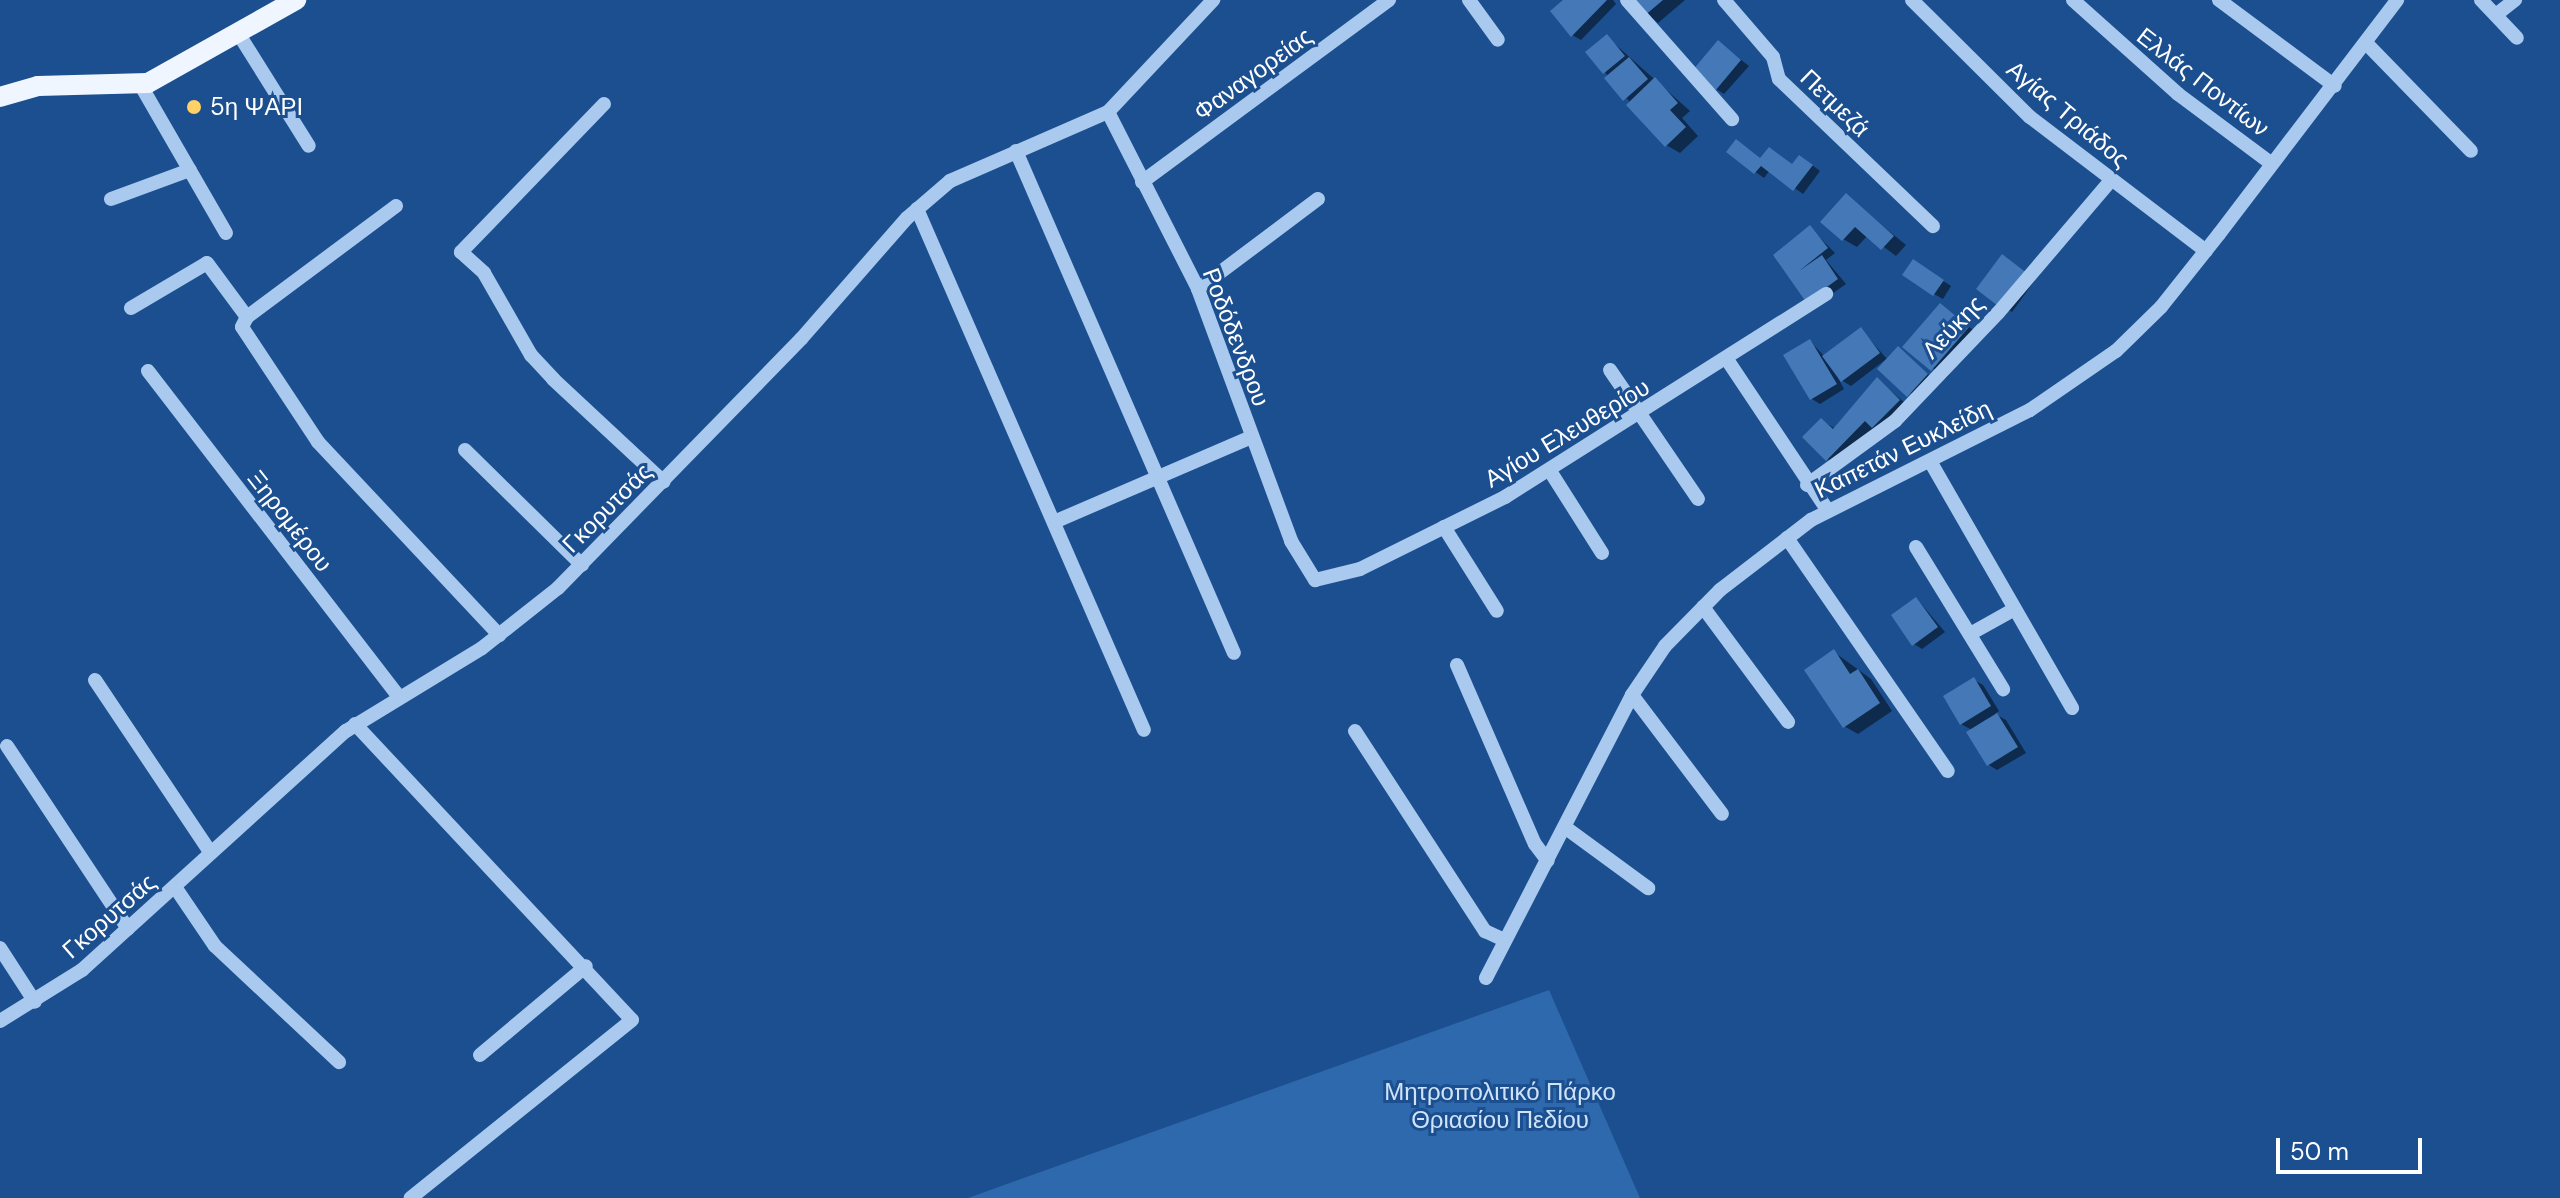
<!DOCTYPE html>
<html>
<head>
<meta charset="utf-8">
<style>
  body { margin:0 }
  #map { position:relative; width:2560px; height:1198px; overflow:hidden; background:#1b4f8f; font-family:"DM Sans",sans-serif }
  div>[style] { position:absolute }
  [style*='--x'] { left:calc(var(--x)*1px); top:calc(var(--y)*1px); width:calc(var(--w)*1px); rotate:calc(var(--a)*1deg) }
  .green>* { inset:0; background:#2e69ad }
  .shadow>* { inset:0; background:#0007 }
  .building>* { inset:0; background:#4478b7 }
  .minor>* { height:14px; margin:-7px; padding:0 7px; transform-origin:7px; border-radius:7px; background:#a9c9ee }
  .major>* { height:20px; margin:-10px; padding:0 10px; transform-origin:10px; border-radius:10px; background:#f0f6ff }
  .dots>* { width:22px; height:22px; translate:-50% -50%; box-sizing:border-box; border:4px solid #1b4f8f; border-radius:50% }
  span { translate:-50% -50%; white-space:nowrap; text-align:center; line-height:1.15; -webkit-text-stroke:6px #1b4f8f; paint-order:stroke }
  .street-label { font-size:24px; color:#fff }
  .poi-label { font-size:24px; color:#fff }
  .left { translate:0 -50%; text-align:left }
  .park-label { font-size:24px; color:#cfe3fa }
  .scale { position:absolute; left:2276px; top:1138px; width:146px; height:36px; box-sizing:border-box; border:4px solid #fff; border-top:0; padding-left:10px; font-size:24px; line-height:28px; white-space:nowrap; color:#fff; -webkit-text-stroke:6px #1b4f8f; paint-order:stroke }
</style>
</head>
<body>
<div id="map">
  <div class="green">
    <div style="clip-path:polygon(1549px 990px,1640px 1198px,968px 1198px)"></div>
  </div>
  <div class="shadow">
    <div style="clip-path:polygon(1566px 0,1613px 0,1616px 4px,1581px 40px,1572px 35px)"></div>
    <div style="clip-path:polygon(1632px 0,1685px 0,1658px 23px)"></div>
    <div style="clip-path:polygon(1607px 37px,1690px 111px,1682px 118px,1698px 136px,1680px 153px,1666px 145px,1588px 52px)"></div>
    <div style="clip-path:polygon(1719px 43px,1749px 66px,1724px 94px,1716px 89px)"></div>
    <div style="clip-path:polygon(1728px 152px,1793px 166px,1808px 162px,1820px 171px,1803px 194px,1770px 170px,1764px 178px)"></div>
    <div style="clip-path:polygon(1846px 196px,1906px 245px,1896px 256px,1868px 235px,1857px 247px,1843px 239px)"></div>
    <div style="clip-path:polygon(1810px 228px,1835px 253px,1826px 260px,1846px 284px,1816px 305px,1776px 255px)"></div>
    <div style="clip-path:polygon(2011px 262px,2035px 280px,2012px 312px,2003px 307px)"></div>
    <div style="clip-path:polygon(1922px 267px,1951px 286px,1943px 299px,1934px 294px)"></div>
    <div style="clip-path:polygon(1941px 305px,1981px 336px,1946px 378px,1905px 347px)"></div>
    <div style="clip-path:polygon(1861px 330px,1888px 360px,1898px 349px,1935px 380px,1917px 400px,1885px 360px,1851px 386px,1838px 378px,1844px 389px,1820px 404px,1812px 399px,1810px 341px,1825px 357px)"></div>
    <div style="clip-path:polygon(1877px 379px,1912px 409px,1841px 467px,1827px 459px,1822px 421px,1836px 429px)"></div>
    <div style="clip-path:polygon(1917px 599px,1945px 632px,1922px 649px,1914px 644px)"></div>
    <div style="clip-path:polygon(1834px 652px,1871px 679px,1892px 711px,1858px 734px,1844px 726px)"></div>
    <div style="clip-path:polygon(1974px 680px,1983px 685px,1999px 711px,1995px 714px,2006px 720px,2026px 753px,1997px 770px,1989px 765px,1972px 730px,1961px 724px)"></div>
  </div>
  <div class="building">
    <div style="clip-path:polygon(1563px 0,1607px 0,1571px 37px,1550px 11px)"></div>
    <div style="clip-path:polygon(1629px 0,1663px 0,1643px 17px)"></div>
    <div style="clip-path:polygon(1607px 34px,1625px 56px,1603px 74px,1585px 52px)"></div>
    <div style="clip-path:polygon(1718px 40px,1741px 60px,1715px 91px,1692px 71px)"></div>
    <div style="clip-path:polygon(1629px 57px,1648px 79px,1623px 101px,1604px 78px)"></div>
    <div style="clip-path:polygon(1655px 77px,1678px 103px,1670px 110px,1686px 127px,1665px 147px,1626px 105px)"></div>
    <div style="clip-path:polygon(1736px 139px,1760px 158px,1769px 147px,1792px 164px,1799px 155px,1813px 165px,1793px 191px,1761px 166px,1754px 174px,1726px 152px)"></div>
    <div style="clip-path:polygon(1846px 193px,1894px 236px,1881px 250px,1855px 227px,1842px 241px,1820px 222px)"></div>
    <div style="clip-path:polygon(1810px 225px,1828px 248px,1799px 271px,1822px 255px,1838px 279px,1806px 302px,1773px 255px)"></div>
    <div style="clip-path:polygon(2002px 254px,2028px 274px,2002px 309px,1976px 289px)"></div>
    <div style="clip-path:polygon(1913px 259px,1944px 280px,1933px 296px,1902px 275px)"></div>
    <div style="clip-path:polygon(1940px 303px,1969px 327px,1931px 371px,1902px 347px)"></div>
    <div style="clip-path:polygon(1861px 327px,1880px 353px,1841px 382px,1822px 356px)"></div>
    <div style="clip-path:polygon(1810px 339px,1837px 384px,1810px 400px,1783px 355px)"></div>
    <div style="clip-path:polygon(1898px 346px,1928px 374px,1907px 397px,1877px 369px)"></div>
    <div style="clip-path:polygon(1877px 377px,1900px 400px,1872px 428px,1865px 421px,1826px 461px,1802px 437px,1821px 418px,1833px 429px)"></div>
    <div style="clip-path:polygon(1916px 597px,1938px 627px,1912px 646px,1891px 615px)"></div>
    <div style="clip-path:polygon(1834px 649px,1850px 674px,1858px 669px,1880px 703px,1843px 728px,1804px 670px)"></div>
    <div style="clip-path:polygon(1974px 677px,1991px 706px,1960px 725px,1943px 696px)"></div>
    <div style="clip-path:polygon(1997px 713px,2018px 747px,1987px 766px,1966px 732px)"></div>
  </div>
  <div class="minor">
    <div style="--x:1469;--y:0;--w:49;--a:54.1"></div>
    <div style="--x:1627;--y:0;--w:159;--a:48.6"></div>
    <div style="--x:1724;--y:0;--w:75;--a:49.3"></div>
    <div style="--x:1773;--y:57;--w:23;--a:75"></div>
    <div style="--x:1779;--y:79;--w:213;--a:43.7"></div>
    <div style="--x:1912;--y:0;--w:166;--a:44.8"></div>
    <div style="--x:2030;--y:117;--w:221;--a:37.3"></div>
    <div style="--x:2073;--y:0;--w:141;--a:41.8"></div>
    <div style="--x:2178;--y:94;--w:117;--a:36.7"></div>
    <div style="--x:2219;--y:0;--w:144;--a:36.6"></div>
    <div style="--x:2481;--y:0;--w:52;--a:46.5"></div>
    <div style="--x:2497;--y:14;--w:23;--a:-38"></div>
    <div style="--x:238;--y:33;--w:133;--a:57.9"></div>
    <div style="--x:2367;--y:44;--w:149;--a:45.8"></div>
    <div style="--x:140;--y:84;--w:172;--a:60"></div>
    <div style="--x:604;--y:104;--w:206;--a:134"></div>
    <div style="--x:461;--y:252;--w:31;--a:42"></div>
    <div style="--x:484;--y:273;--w:95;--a:60.2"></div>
    <div style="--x:531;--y:355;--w:33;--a:47"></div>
    <div style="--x:553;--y:379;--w:151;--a:42.9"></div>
    <div style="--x:1108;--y:112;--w:199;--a:63"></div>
    <div style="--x:1198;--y:289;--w:269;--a:69.7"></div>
    <div style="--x:1291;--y:541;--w:46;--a:58.4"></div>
    <div style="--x:1315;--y:580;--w:46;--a:-13.7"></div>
    <div style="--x:1360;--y:569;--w:162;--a:-26.4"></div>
    <div style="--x:1505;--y:497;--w:380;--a:-32.3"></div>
    <div style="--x:1016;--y:151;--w:547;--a:66.53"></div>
    <div style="--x:1142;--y:182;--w:307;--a:-36.4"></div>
    <div style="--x:111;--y:199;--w:84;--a:-20.2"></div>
    <div style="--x:396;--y:206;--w:186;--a:143.3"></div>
    <div style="--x:247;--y:317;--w:11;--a:117"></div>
    <div style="--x:242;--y:327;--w:138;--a:56.5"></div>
    <div style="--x:318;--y:442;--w:265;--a:46.8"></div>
    <div style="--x:917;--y:209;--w:568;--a:66.46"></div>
    <div style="--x:1198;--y:289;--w:150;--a:-36.9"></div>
    <div style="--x:131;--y:308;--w:88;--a:-30.6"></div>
    <div style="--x:207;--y:263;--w:67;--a:53.5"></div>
    <div style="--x:1728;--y:361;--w:180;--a:56.3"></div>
    <div style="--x:1610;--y:370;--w:156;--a:55.7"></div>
    <div style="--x:148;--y:371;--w:411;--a:52.4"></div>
    <div style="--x:465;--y:450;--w:164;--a:44.5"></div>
    <div style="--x:1930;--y:461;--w:285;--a:60.1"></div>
    <div style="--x:1550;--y:471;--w:97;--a:57.6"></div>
    <div style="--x:1807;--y:485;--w:109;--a:-36"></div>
    <div style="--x:1895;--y:421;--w:149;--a:-46.4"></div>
    <div style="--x:1998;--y:313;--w:175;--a:-49.6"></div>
    <div style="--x:1054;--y:522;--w:215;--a:-23.3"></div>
    <div style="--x:1444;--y:527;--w:99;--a:57.8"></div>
    <div style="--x:1787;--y:538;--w:283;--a:55.4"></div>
    <div style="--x:1916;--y:547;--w:167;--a:58.5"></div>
    <div style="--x:1703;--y:607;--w:143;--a:53.5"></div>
    <div style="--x:1970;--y:634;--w:49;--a:-29.2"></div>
    <div style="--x:1457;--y:665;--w:195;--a:66.5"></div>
    <div style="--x:1535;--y:844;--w:21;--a:53"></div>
    <div style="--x:95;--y:680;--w:207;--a:56.2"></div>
    <div style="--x:1632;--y:695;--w:149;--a:52.9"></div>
    <div style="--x:355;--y:724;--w:405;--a:46.9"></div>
    <div style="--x:632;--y:1020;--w:284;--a:141.2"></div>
    <div style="--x:1355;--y:731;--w:239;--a:57"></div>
    <div style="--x:1485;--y:931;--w:21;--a:25"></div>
    <div style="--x:7;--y:746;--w:219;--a:56.5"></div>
    <div style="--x:1566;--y:828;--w:102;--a:36.2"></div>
    <div style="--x:175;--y:887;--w:71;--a:55.9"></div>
    <div style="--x:215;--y:946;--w:170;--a:43.1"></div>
    <div style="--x:0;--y:948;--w:64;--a:57.1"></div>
    <div style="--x:1486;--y:978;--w:318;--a:-62.7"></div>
    <div style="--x:1632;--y:695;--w:59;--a:-56"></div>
    <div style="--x:1665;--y:646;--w:78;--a:-45.5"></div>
    <div style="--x:1720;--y:590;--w:115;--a:-37.6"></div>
    <div style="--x:1811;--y:520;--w:245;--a:-26.7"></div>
    <div style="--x:2030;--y:410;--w:104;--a:-34.5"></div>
    <div style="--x:2116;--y:351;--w:63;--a:-44.4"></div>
    <div style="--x:2161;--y:307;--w:93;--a:-51.5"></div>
    <div style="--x:2219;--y:234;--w:294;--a:-52.7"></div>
    <div style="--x:0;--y:1021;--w:97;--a:-31.9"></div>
    <div style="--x:82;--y:970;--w:356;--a:-42.2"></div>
    <div style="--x:346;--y:731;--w:159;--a:-31.4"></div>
    <div style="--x:482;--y:648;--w:97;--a:-38.3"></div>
    <div style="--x:558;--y:588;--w:348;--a:-45.7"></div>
    <div style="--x:801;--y:339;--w:161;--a:-48.8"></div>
    <div style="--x:907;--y:218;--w:57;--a:-40.7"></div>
    <div style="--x:950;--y:181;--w:172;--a:-23.6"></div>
    <div style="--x:1108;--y:112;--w:154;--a:-46.8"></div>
    <div style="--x:480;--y:1055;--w:138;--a:-40"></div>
  </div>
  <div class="major">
    <div style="--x:0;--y:97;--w:40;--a:-16"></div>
    <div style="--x:38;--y:86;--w:110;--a:-1.6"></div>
    <div style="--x:148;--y:83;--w:170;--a:-29.3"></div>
  </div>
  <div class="dots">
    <div style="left:194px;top:107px;background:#ffd166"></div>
  </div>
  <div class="street-label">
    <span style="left:1253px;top:74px;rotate:-36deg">Φαναγορείας</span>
    <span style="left:2203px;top:82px;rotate:38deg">Ελλάς Ποντίων</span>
    <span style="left:1835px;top:103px;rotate:44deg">Πετμεζά</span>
    <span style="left:2068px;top:114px;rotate:40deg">Αγίας Τριάδος</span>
    <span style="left:1953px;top:327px;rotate:-46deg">Λεύκης</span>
    <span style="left:1236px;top:337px;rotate:69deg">Ροδόδενδρου</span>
    <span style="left:1567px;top:433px;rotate:-31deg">Αγίου Ελευθερίου</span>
    <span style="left:1903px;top:449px;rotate:-26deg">Καπετάν Ευκλείδη</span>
    <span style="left:607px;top:508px;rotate:-45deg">Γκορυτσάς</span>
    <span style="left:290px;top:521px;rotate:52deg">Ξηρομέρου</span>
    <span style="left:109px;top:916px;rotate:-41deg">Γκορυτσάς</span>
  </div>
  <div class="poi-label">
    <span class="left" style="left:210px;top:107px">5η ΨΑΡΙ</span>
  </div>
  <div class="park-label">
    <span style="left:1500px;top:1106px">Μητροπολιτικό Πάρκο<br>Θριασίου Πεδίου</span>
  </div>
  <div class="scale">50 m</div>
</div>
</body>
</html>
